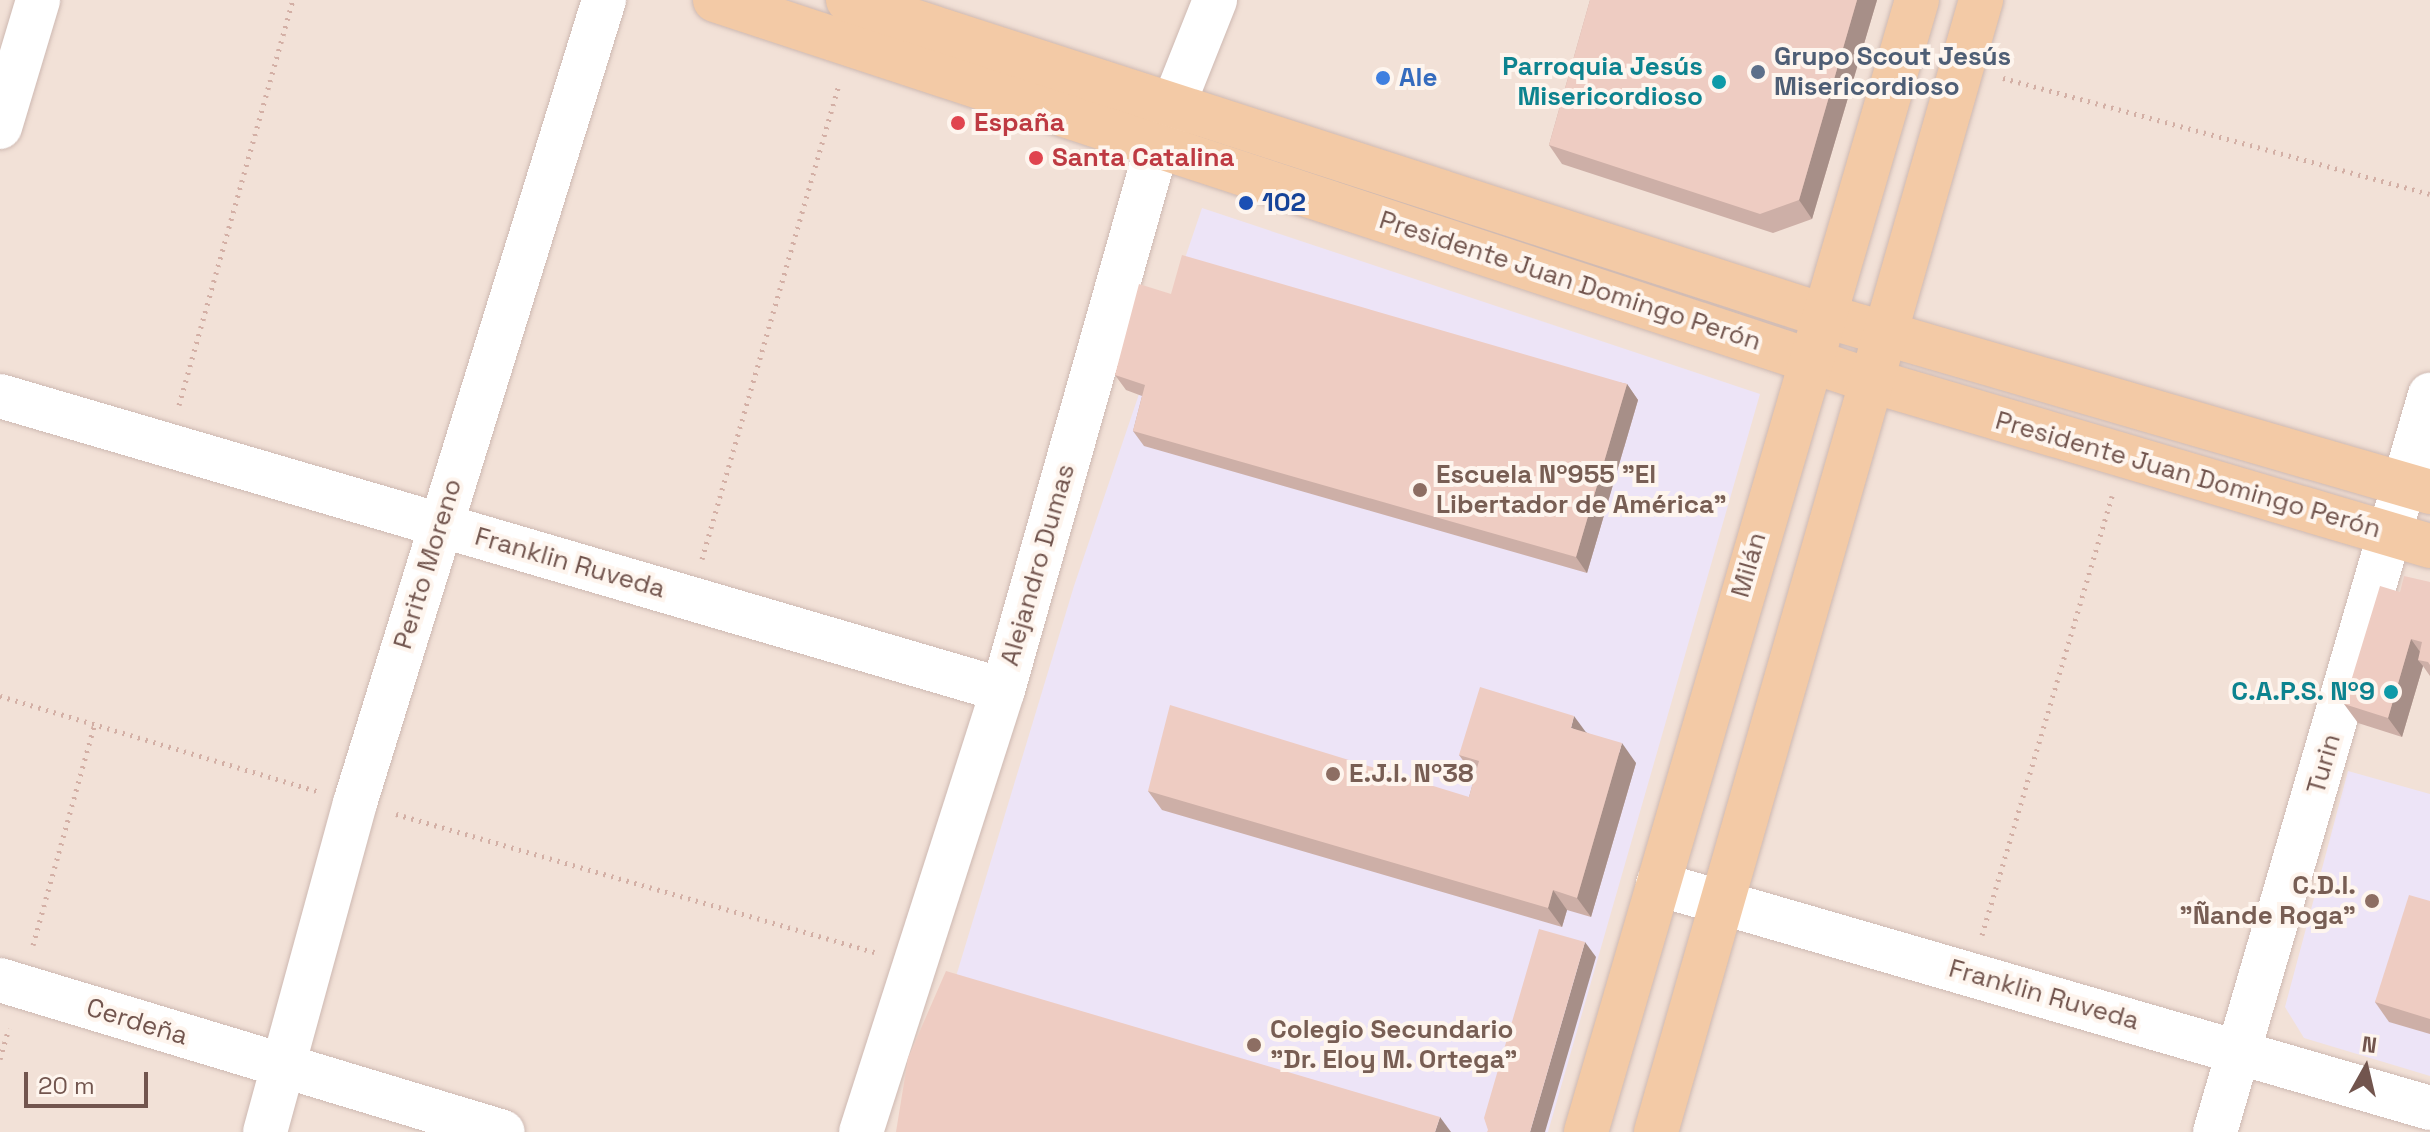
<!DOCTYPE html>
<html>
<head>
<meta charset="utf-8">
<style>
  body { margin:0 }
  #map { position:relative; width:2430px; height:1132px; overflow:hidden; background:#fbf0e8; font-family:"Space Grotesk",sans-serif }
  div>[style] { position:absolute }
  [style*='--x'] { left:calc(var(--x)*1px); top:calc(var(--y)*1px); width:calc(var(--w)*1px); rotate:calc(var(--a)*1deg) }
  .residential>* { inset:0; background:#f2e1d7 }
  .education>* { inset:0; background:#ede4f7 }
  .path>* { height:5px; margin-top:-2.5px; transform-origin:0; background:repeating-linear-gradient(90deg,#d3afa5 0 2px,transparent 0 8px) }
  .roads { filter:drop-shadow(0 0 2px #ceb9b2) drop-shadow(0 0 2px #ceb9b2) }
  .minor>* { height:44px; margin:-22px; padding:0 22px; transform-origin:22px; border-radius:22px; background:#fff }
  .major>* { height:44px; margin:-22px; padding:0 22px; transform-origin:22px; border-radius:22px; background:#f3caa6 }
  .wall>* { inset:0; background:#cdafa7 }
  .shaded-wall>* { inset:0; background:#a78f88 }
  .building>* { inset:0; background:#eeccc2 }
  .dots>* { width:22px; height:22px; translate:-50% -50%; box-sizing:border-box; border:4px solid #fef5ee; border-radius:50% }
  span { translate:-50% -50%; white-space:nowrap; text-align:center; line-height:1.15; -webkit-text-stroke:8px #fef5ee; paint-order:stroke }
  .service-label { font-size:26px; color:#4e5e75; font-weight:700 }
  .left { translate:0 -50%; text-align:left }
  .culture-label { font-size:26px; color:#0d838f; font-weight:700 }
  .right { translate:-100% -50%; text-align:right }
  .shop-label { font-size:26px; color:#366cbe; font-weight:700 }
  .health-label { font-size:26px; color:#be3a42; font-weight:700 }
  .transit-label { font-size:26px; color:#164399; font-weight:700 }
  .street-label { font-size:26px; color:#72554e }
  .education-label { font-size:26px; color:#785e54; font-weight:700 }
  .north { position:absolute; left:2326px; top:1028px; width:80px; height:80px; -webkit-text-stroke:6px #fef5ee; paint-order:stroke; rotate:8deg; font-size:22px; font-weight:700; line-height:32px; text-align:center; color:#72554e }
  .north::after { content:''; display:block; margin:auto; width:28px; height:36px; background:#72554e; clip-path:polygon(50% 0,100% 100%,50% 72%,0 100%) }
  .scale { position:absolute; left:24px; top:1072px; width:124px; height:36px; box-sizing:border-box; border:4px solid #72554e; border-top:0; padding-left:10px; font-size:24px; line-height:28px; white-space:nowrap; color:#72554e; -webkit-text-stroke:6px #fef5ee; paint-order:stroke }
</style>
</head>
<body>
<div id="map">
  <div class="residential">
    <div style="clip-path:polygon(0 0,2430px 0,2430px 1132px,0 1132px)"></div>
  </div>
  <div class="education">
    <div style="clip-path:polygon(1202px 208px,1760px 394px,1548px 1132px,909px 1132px,1074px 586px)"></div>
    <div style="clip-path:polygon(2348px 771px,2430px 794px,2430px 1076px,2304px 1038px,2285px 1007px)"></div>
  </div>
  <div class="path">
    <div style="--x:2003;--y:78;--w:442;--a:15.2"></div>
    <div style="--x:179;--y:405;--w:421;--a:-74.3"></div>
    <div style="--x:702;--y:559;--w:494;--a:-73.9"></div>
    <div style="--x:0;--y:696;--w:331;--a:16.7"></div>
    <div style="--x:396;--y:814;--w:498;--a:16.1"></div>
    <div style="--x:1982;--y:935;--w:458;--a:-73.5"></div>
    <div style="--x:33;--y:945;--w:230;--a:-74.4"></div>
    <div style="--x:0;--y:1059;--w:32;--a:-74"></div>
  </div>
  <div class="roads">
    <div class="minor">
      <div style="--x:0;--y:127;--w:133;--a:-73.3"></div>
      <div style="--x:0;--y:396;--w:1045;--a:16.34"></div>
      <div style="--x:1658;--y:884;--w:804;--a:16.18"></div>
      <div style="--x:0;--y:980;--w:525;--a:16.81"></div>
      <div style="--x:265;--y:1132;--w:341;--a:-74.7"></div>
      <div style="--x:355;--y:803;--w:841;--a:-72.77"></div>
      <div style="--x:861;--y:1132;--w:464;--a:-72.2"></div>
      <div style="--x:1003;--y:690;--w:565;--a:-74.19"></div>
      <div style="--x:1157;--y:146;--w:157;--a:-68.3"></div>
      <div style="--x:2215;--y:1132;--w:768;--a:-73.74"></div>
    </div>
    <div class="major">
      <div style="--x:715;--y:0;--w:1218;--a:18.23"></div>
      <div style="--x:1872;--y:381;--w:582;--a:16.47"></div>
      <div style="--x:848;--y:0;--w:1027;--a:17.92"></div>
      <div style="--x:1825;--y:316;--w:630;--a:16.22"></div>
      <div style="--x:1586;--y:1132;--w:1179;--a:-73.7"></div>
      <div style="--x:1656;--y:1132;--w:1178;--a:-73.98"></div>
    </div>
  </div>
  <div class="wall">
    <div style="clip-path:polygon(1590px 0,1877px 0,1812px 219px,1773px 233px,1562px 164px,1549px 145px)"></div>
    <div style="clip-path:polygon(1171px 294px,1627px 384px,1638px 400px,1587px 573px,1144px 446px,1133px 431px,1142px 396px,1126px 390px,1115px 375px)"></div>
    <div style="clip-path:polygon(2430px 582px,2430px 676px,2423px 666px,2402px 737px,2358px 723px,2344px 704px,2400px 592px)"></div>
    <div style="clip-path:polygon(1586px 732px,1636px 763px,1591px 917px,1567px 910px,1562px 927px,1162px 810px,1148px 791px,1469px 797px,1475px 775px,1473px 774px,1459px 755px)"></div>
    <div style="clip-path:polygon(2430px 901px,2430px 1034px,2389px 1022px,2375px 1002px)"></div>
  </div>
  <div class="shaded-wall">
    <div style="clip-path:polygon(1857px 0,1877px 0,1812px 219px,1799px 200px)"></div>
    <div style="clip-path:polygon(1627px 384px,1638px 400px,1587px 573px,1576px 557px)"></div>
    <div style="clip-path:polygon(2411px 639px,2425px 659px,2418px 660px,2423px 666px,2402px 737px,2388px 718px)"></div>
    <div style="clip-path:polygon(1574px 716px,1588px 735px,1571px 728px)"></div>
    <div style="clip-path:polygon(1622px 743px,1636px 763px,1591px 917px,1577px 898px)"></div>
    <div style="clip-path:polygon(1553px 890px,1567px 910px,1562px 927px,1548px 908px)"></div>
    <div style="clip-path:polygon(1585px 942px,1596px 957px,1545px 1132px,1530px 1132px)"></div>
    <div style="clip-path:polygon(1440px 1117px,1451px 1132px,1435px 1132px)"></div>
  </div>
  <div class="building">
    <div style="clip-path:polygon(1590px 0,1857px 0,1799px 200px,1760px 214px,1549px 145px)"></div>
    <div style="clip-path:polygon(1182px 255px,1627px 384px,1576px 557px,1133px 431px,1145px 385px,1115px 375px,1139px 284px,1171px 294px)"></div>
    <div style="clip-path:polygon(2404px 576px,2430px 582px,2430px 665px,2428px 662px,2418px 660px,2422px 642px,2411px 639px,2388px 718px,2344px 704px,2380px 586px,2400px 592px)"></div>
    <div style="clip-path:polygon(1480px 687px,1574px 716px,1571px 728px,1622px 743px,1577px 898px,1553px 890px,1548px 908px,1148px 791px,1170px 705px,1469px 797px,1479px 761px,1459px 755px)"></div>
    <div style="clip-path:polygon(2409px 895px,2430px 901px,2430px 1019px,2375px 1002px)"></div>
    <div style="clip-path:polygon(1539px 929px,1585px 942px,1530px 1132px,1487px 1132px,1488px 1130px,1484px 1118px)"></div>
    <div style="clip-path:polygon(946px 971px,1440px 1117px,1435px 1132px,896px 1132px,908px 1058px)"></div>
  </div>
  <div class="dots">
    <div style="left:1758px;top:72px;background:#5c6f8a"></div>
    <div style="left:1383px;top:78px;background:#3f7fe0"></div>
    <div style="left:1719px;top:82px;background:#0f9aa8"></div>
    <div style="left:958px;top:123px;background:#e0444e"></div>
    <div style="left:1036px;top:158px;background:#e0444e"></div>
    <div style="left:1246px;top:203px;background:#1a4fb4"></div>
    <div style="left:1420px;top:490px;background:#8d6e63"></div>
    <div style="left:2391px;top:692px;background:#0f9aa8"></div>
    <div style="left:1333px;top:774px;background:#8d6e63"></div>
    <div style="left:2372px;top:901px;background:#8d6e63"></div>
    <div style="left:1254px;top:1045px;background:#8d6e63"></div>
  </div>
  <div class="service-label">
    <span class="left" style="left:1774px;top:72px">Grupo Scout Jesús<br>Misericordioso</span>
  </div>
  <div class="culture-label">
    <span class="right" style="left:1703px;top:82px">Parroquia Jesús<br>Misericordioso</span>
    <span class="right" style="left:2375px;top:692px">C.A.P.S. Nº9</span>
  </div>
  <div class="shop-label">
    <span class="left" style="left:1399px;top:78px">Ale</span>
  </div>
  <div class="health-label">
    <span class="left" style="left:974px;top:123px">España</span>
    <span class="left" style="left:1052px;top:158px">Santa Catalina</span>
  </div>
  <div class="transit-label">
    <span class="left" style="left:1262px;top:203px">102</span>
  </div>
  <div class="street-label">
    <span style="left:1570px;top:281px;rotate:18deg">Presidente Juan Domingo Perón</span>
    <span style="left:2188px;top:475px;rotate:16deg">Presidente Juan Domingo Perón</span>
    <span style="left:570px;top:563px;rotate:16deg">Franklin Ruveda</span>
    <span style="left:428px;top:564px;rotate:-73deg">Perito Moreno</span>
    <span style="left:1038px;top:565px;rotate:-74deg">Alejandro Dumas</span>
    <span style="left:1749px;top:565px;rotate:-74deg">Milán</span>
    <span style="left:2324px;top:764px;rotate:-74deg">Turin</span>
    <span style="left:2044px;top:995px;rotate:16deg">Franklin Ruveda</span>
    <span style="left:137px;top:1022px;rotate:17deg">Cerdeña</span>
  </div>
  <div class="education-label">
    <span class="left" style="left:1436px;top:490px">Escuela Nº955 "El<br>Libertador de América"</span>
    <span class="left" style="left:1349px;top:774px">E.J.I. Nº38</span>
    <span class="right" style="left:2356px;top:901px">C.D.I.<br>"Ñande Roga"</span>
    <span class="left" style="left:1270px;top:1045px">Colegio Secundario<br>"Dr. Eloy M. Ortega"</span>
  </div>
  <div class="north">N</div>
  <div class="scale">20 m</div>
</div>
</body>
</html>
